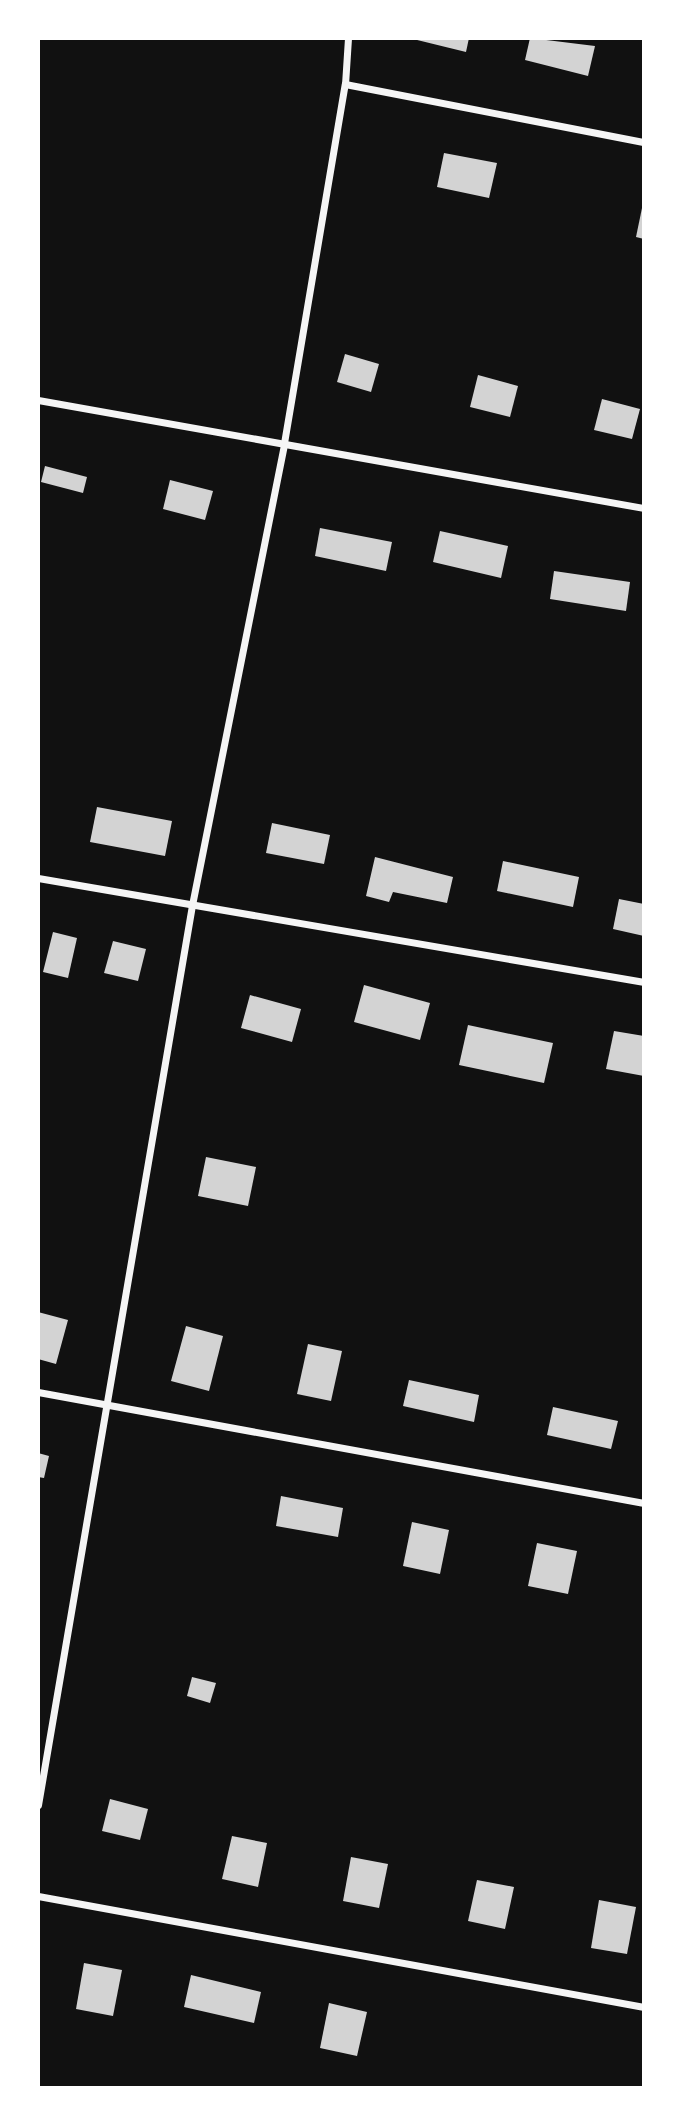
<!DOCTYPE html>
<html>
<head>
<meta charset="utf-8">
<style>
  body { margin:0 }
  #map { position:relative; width:682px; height:2126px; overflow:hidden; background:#111; font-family:"Sofia Sans Condensed",sans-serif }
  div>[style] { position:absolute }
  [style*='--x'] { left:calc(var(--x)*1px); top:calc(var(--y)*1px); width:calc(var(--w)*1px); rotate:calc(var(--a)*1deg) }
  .building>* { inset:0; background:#d3d3d3 }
  .minor>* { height:7px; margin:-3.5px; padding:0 3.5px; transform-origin:3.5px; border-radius:3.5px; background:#f5f5f5 }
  span { translate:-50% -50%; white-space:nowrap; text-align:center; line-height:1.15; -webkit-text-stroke:7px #fff; paint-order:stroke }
  .frame { position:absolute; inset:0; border:40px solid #fff; pointer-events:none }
</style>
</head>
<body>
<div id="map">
  <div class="building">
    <div style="clip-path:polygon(409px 38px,469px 38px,466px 52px)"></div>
    <div style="clip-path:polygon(530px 38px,595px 46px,588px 76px,525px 60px)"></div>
    <div style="clip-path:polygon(444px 153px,497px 163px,489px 198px,437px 187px)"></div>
    <div style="clip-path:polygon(642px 208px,644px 208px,644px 239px,636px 237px)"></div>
    <div style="clip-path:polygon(345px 354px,379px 364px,371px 392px,337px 382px)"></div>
    <div style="clip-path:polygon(478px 375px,518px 386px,510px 417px,470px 407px)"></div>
    <div style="clip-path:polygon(602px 399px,640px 409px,632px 439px,594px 430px)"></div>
    <div style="clip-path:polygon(45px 466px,87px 477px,83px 493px,41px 482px)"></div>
    <div style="clip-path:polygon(170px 480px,213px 491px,205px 520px,163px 509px)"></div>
    <div style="clip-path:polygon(320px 528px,392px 542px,386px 571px,315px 556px)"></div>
    <div style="clip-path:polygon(440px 531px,508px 546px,501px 578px,433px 562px)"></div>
    <div style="clip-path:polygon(554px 571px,630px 582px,626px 611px,550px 599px)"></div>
    <div style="clip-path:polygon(97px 807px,172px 821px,165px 856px,90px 842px)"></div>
    <div style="clip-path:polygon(272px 823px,330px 835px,324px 864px,266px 853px)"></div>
    <div style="clip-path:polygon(375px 857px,453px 877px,447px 903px,393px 892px,389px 902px,366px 896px)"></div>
    <div style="clip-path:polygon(503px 861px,579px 877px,573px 907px,497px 891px)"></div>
    <div style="clip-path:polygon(619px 899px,644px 904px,644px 936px,613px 929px)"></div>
    <div style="clip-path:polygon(53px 932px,77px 938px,68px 978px,43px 972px)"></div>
    <div style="clip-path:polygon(113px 941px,146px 949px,138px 981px,104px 973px)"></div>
    <div style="clip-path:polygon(364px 985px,430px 1003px,420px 1040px,354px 1022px)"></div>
    <div style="clip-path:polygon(250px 995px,301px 1009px,292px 1042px,241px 1028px)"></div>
    <div style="clip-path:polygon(468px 1025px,553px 1043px,544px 1083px,459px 1065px)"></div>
    <div style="clip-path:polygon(614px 1031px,644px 1036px,644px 1076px,606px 1069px)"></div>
    <div style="clip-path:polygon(206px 1157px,256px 1167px,248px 1206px,198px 1196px)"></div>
    <div style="clip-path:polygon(38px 1312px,68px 1320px,56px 1364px,38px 1359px)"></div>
    <div style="clip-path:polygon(186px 1326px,223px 1336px,209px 1391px,171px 1381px)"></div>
    <div style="clip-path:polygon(308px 1344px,342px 1351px,331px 1401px,297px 1394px)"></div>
    <div style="clip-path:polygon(409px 1380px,479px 1395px,474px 1422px,403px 1406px)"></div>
    <div style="clip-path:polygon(553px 1407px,618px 1421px,611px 1449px,547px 1435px)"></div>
    <div style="clip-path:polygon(38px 1453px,49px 1456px,44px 1478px,38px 1477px)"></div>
    <div style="clip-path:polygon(281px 1496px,343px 1508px,338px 1537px,276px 1526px)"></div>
    <div style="clip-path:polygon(412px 1522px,449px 1530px,440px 1574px,403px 1566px)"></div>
    <div style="clip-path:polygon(537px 1543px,577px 1551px,568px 1594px,528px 1586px)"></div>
    <div style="clip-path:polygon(192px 1677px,216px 1683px,210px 1703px,187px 1696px)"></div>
    <div style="clip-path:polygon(110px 1799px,148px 1809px,140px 1840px,102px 1831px)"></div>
    <div style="clip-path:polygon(232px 1836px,267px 1843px,258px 1887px,222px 1879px)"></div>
    <div style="clip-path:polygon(351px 1857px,388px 1864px,379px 1908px,343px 1901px)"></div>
    <div style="clip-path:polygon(477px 1880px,514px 1887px,505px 1929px,468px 1921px)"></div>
    <div style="clip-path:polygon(599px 1900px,636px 1907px,627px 1954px,591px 1948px)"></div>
    <div style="clip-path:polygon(84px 1963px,122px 1970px,113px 2016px,76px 2009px)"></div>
    <div style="clip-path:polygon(191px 1975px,261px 1992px,254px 2023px,184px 2007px)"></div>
    <div style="clip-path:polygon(329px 2003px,367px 2012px,357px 2056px,320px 2048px)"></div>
  </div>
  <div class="minor">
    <div style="--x:348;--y:38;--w:46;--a:93.7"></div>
    <div style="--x:345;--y:84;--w:305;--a:11"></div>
    <div style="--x:38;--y:400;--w:616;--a:10.11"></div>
    <div style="--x:38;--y:878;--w:615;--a:9.74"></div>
    <div style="--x:38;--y:1392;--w:616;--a:10.38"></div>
    <div style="--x:38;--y:1805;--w:913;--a:-80.29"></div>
    <div style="--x:192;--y:905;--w:471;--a:-78.7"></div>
    <div style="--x:284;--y:443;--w:364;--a:-80.4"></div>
    <div style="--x:38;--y:1896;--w:616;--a:10.38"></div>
  </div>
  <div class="frame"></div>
</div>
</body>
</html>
